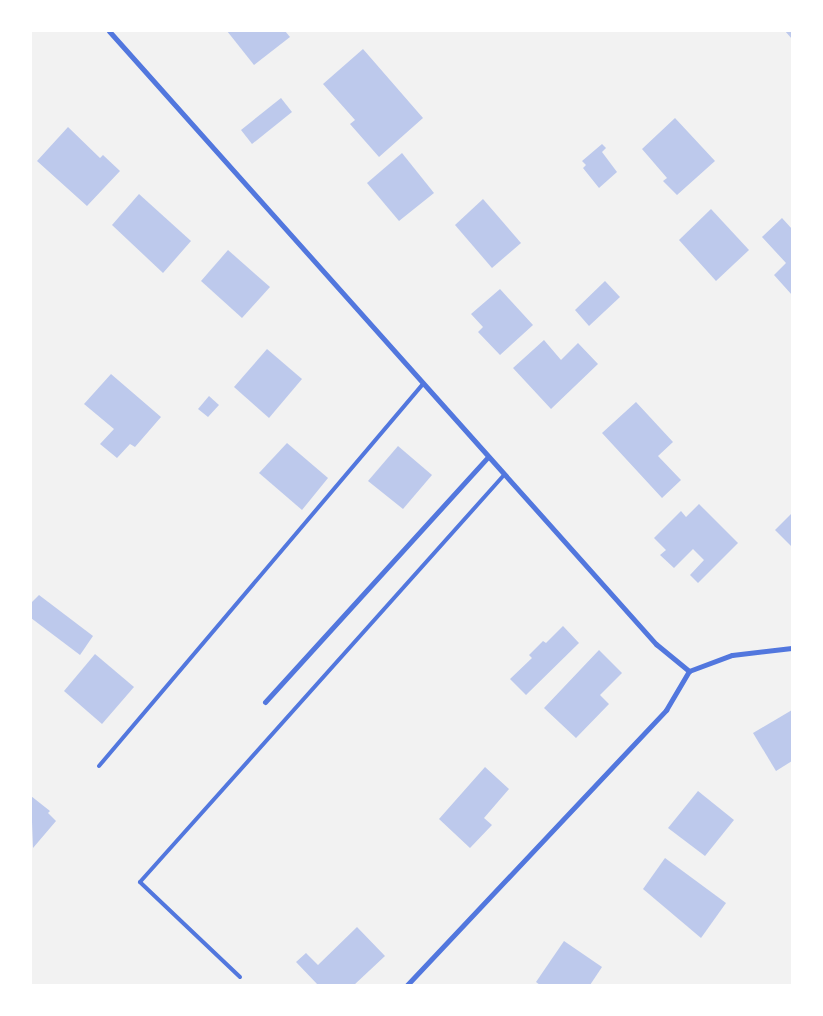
<!DOCTYPE html>
<html>
<head>
<meta charset="utf-8">
<style>
  body { margin:0 }
  #map { position:relative; width:823px; height:1016px; overflow:hidden; background:#f2f2f2; font-family:"Asap Condensed",sans-serif }
  div>[style] { position:absolute }
  [style*='--x'] { left:calc(var(--x)*1px); top:calc(var(--y)*1px); width:calc(var(--w)*1px); rotate:calc(var(--a)*1deg) }
  .building>* { inset:0; background:#bdc9ec }
  .service>* { height:4px; margin:-2px; padding:0 2px; transform-origin:2px; border-radius:2px; background:#5277de }
  .minor>* { height:5px; margin:-2.5px; padding:0 2.5px; transform-origin:2.5px; border-radius:2.5px; background:#5277de }
  span { translate:-50% -50%; white-space:nowrap; text-align:center; line-height:1.15; -webkit-text-stroke:4px #fff; paint-order:stroke }
  .frame { position:absolute; inset:0; border:32px solid #fff; pointer-events:none }
</style>
</head>
<body>
<div id="map">
  <div class="building">
    <div style="clip-path:polygon(227px 31px,285px 31px,290px 37px,254px 65px)"></div>
    <div style="clip-path:polygon(785px 31px,792px 31px,792px 39px)"></div>
    <div style="clip-path:polygon(363px 49px,423px 118px,379px 157px,350px 124px,355px 120px,323px 84px)"></div>
    <div style="clip-path:polygon(281px 98px,292px 112px,252px 144px,241px 130px)"></div>
    <div style="clip-path:polygon(675px 118px,715px 161px,677px 195px,663px 181px,667px 178px,642px 149px)"></div>
    <div style="clip-path:polygon(68px 127px,100px 158px,103px 155px,120px 171px,87px 206px,37px 161px)"></div>
    <div style="clip-path:polygon(602px 144px,606px 148px,602px 152px,617px 172px,599px 188px,583px 168px,586px 165px,582px 161px)"></div>
    <div style="clip-path:polygon(402px 153px,434px 193px,399px 221px,367px 183px)"></div>
    <div style="clip-path:polygon(139px 194px,191px 241px,163px 273px,112px 225px)"></div>
    <div style="clip-path:polygon(483px 199px,521px 243px,492px 268px,455px 225px)"></div>
    <div style="clip-path:polygon(711px 209px,749px 250px,716px 281px,679px 240px)"></div>
    <div style="clip-path:polygon(782px 218px,792px 229px,792px 295px,774px 275px,786px 263px,762px 237px)"></div>
    <div style="clip-path:polygon(228px 250px,270px 287px,242px 318px,201px 281px)"></div>
    <div style="clip-path:polygon(605px 281px,620px 297px,589px 326px,575px 310px)"></div>
    <div style="clip-path:polygon(500px 289px,533px 325px,500px 355px,478px 332px,483px 327px,471px 314px)"></div>
    <div style="clip-path:polygon(544px 340px,561px 360px,578px 343px,598px 364px,551px 409px,513px 368px)"></div>
    <div style="clip-path:polygon(267px 349px,302px 379px,269px 418px,234px 387px)"></div>
    <div style="clip-path:polygon(111px 374px,161px 417px,135px 447px,130px 444px,117px 458px,100px 444px,114px 429px,84px 404px)"></div>
    <div style="clip-path:polygon(209px 396px,219px 405px,208px 417px,198px 409px)"></div>
    <div style="clip-path:polygon(636px 402px,673px 442px,658px 456px,681px 480px,662px 498px,602px 433px)"></div>
    <div style="clip-path:polygon(287px 443px,328px 478px,302px 510px,259px 473px)"></div>
    <div style="clip-path:polygon(398px 446px,432px 475px,403px 509px,368px 481px)"></div>
    <div style="clip-path:polygon(699px 504px,738px 543px,698px 583px,690px 575px,704px 560px,693px 549px,674px 568px,660px 555px,666px 550px,654px 538px,681px 511px,686px 517px)"></div>
    <div style="clip-path:polygon(792px 513px,792px 547px,775px 530px)"></div>
    <div style="clip-path:polygon(39px 595px,93px 636px,80px 655px,31px 618px,31px 603px)"></div>
    <div style="clip-path:polygon(563px 626px,579px 643px,526px 695px,510px 679px,532px 658px,529px 655px,543px 641px,546px 643px)"></div>
    <div style="clip-path:polygon(599px 650px,622px 673px,600px 695px,609px 704px,576px 738px,544px 708px)"></div>
    <div style="clip-path:polygon(95px 654px,134px 687px,102px 724px,64px 691px)"></div>
    <div style="clip-path:polygon(792px 710px,792px 761px,776px 771px,753px 733px)"></div>
    <div style="clip-path:polygon(485px 767px,509px 789px,484px 818px,492px 825px,470px 848px,439px 819px)"></div>
    <div style="clip-path:polygon(698px 791px,734px 820px,705px 856px,668px 828px)"></div>
    <div style="clip-path:polygon(31px 796px,50px 811px,48px 813px,56px 821px,33px 848px)"></div>
    <div style="clip-path:polygon(665px 858px,726px 903px,701px 938px,643px 889px)"></div>
    <div style="clip-path:polygon(357px 927px,385px 956px,354px 985px,318px 985px,296px 962px,306px 953px,318px 965px)"></div>
    <div style="clip-path:polygon(564px 941px,602px 967px,590px 985px,540px 985px,536px 982px)"></div>
  </div>
  <div class="service">
    <div style="--x:99;--y:766;--w:501;--a:-49.7"></div>
    <div style="--x:240;--y:977;--w:138;--a:-136.5"></div>
    <div style="--x:140;--y:882;--w:546;--a:-48.19"></div>
  </div>
  <div class="minor">
    <div style="--x:109;--y:31;--w:822;--a:48.26"></div>
    <div style="--x:656;--y:644;--w:43;--a:39.3"></div>
    <div style="--x:689;--y:671;--w:46;--a:-20.4"></div>
    <div style="--x:732;--y:655;--w:60;--a:-6.7"></div>
    <div style="--x:265;--y:702;--w:331;--a:-47.7"></div>
    <div style="--x:407;--y:985;--w:378;--a:-46.7"></div>
    <div style="--x:666;--y:710;--w:45;--a:-59.5"></div>
  </div>
  <div class="frame"></div>
</div>
</body>
</html>
